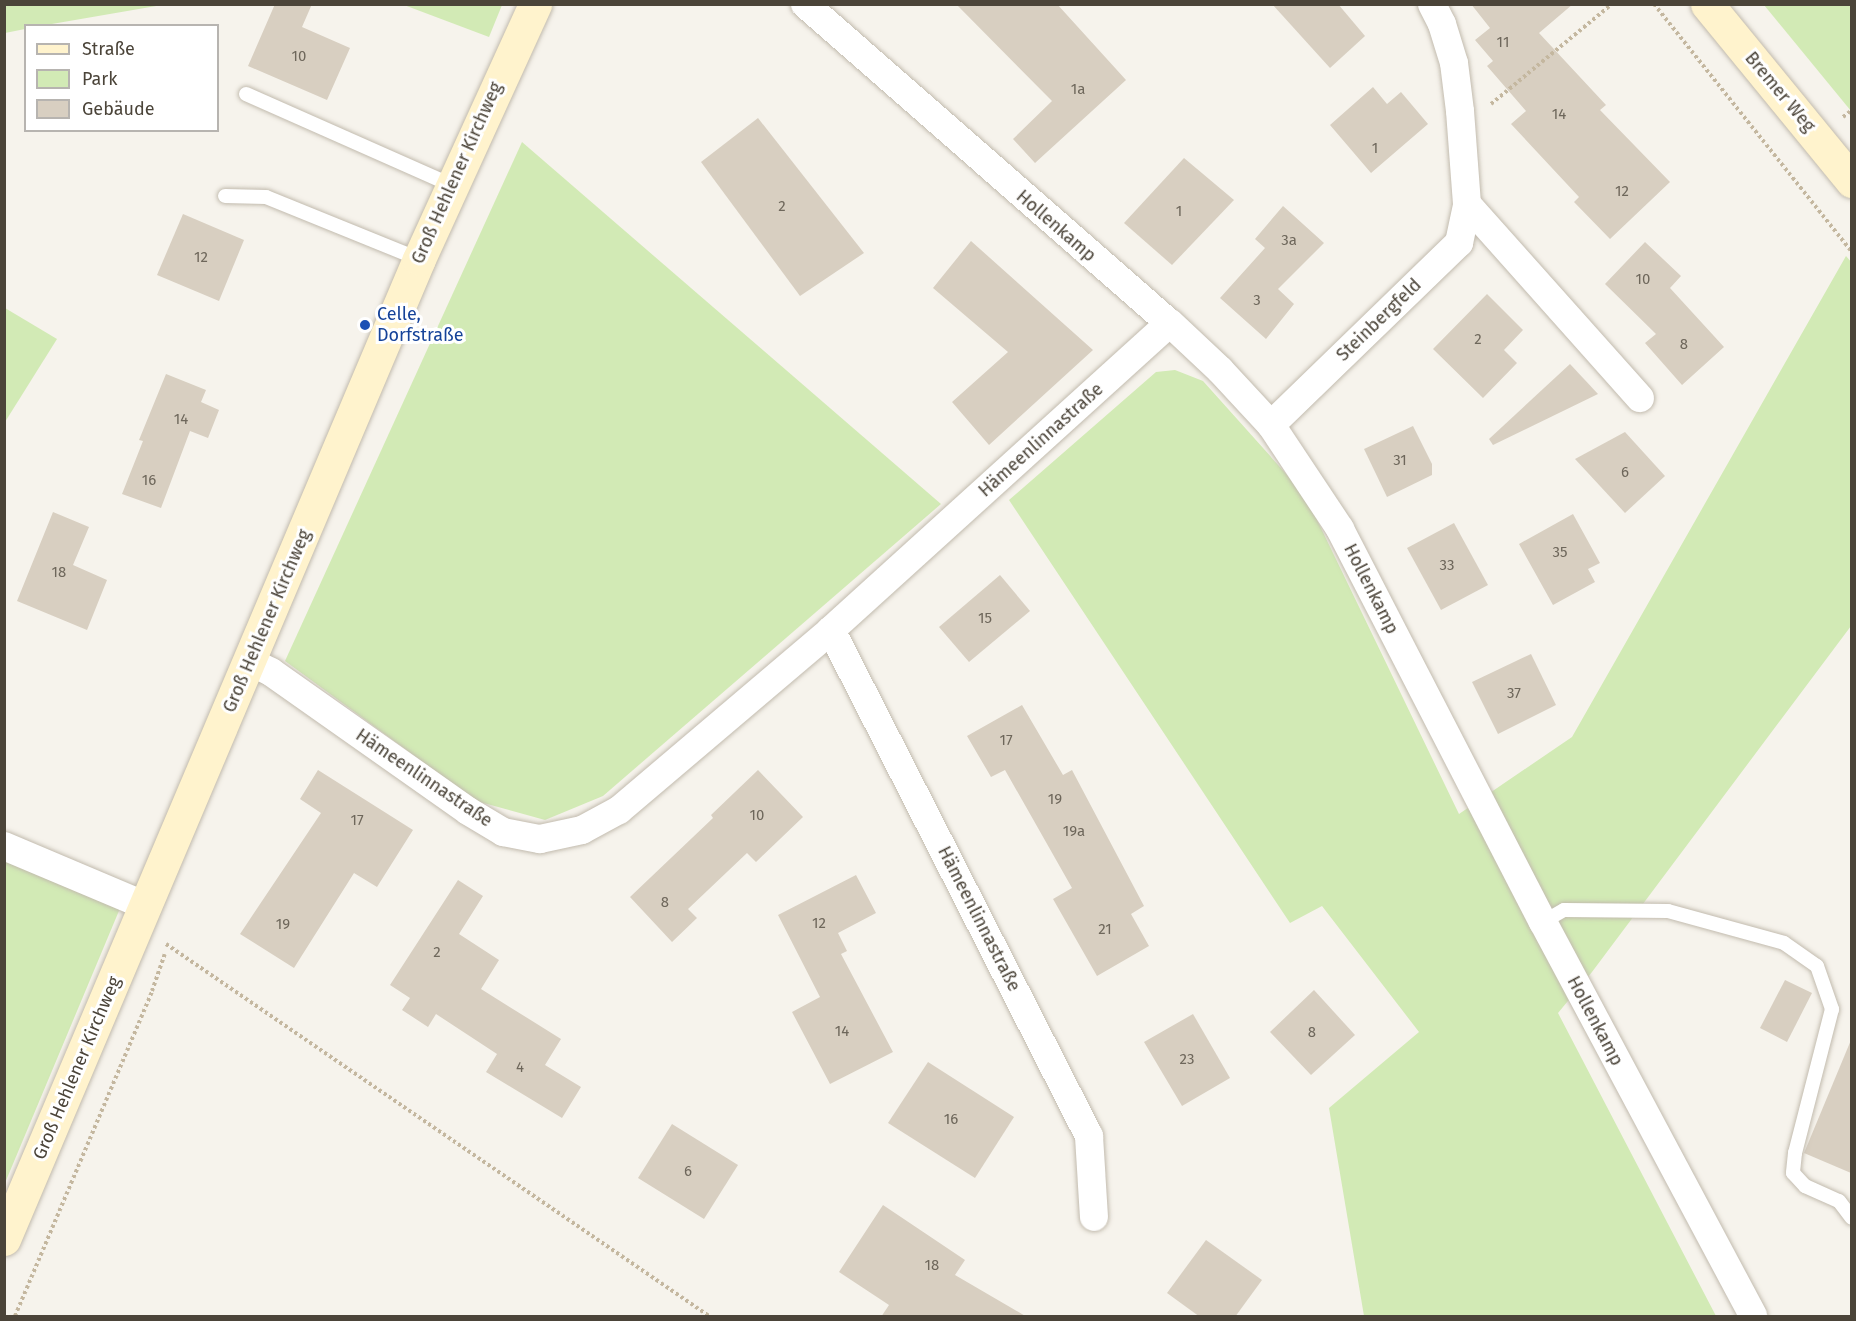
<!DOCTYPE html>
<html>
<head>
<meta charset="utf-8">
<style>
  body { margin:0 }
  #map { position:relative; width:1856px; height:1321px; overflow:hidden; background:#f6f3ec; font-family:"Fira Sans",sans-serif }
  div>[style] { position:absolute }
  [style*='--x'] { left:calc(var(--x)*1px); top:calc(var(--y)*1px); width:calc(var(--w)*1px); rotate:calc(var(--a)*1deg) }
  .green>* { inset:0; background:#d2eab5 }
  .building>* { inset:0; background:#d8cfc1 }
  .path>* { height:4px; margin-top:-2px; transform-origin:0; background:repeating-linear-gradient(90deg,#c4b79f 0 3px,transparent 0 6px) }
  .roads { filter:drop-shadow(0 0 2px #c2bbae) drop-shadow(0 0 2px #c2bbae) }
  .service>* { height:14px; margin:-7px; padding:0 7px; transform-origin:7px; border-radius:7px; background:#fff }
  .minor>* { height:28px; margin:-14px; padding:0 14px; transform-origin:14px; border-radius:14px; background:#fff }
  .secondary>* { height:33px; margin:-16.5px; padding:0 16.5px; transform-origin:16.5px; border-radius:16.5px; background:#fff3cd }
  .dots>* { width:16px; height:16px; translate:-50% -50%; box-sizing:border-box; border:3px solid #fff; border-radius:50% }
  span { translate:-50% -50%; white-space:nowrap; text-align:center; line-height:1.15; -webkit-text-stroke:6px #fff; paint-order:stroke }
  .number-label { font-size:15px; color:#6e675b }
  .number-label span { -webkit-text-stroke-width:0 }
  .street-label { font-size:18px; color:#4b4439 }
  .transit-label { font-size:18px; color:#164399 }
  .left { translate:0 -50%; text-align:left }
  .frame { position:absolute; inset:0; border:6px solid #4b4439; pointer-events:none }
  .legend { position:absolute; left:24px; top:24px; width:195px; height:108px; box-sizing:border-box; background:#fff; border:2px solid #b7b4b0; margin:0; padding:8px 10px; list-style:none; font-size:18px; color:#4b4439 }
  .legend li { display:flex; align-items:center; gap:12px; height:30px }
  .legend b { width:30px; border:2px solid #b7b4b0 }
</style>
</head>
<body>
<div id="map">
  <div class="green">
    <div style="clip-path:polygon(5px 4px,162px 4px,162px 5px,46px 25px,26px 26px,25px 29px,5px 33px)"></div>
    <div style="clip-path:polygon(404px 5px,502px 5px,489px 37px)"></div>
    <div style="clip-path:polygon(1764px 5px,1851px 5px,1851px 111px)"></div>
    <div style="clip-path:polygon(522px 142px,941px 504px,603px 796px,545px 820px,476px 801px,285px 661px)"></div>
    <div style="clip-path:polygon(1846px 256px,1852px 263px,1851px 626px,1592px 972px,1558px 1013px,1716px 1316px,1364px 1316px,1329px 1108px,1419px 1032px,1322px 906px,1290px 923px,1009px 500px,1156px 372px,1175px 370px,1203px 381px,1305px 495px,1459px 814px,1572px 737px)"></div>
    <div style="clip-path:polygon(5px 308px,57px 339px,5px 422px)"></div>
    <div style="clip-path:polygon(5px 858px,121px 906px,5px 1183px)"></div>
  </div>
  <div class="building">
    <div style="clip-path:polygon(275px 4px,312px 4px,302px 27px,350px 48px,327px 100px,248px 66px)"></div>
    <div style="clip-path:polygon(956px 4px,1057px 4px,1126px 80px,1035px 163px,1013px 139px,1052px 101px)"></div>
    <div style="clip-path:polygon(1272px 4px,1338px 4px,1365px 36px,1330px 68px)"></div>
    <div style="clip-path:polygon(1471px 4px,1573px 4px,1539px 33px,1606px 105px,1600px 110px,1670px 182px,1610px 239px,1574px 202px,1579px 197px,1511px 124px,1526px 111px,1487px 66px,1493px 61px,1475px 40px,1490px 28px)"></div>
    <div style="clip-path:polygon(1373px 87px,1387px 104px,1401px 92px,1428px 124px,1371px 173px,1330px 125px)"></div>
    <div style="clip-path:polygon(758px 118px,864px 253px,800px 296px,701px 162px)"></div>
    <div style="clip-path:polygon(1184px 158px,1234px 200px,1172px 265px,1124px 223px)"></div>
    <div style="clip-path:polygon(1283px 206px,1324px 243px,1278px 289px,1294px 304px,1266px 339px,1220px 298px,1265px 248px,1255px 239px)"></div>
    <div style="clip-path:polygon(183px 214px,244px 240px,219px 301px,157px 275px)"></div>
    <div style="clip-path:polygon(971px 241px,1093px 350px,989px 445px,952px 402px,1008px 352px,933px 288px)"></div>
    <div style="clip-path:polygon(1645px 242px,1681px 276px,1670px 288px,1724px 347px,1682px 385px,1645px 343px,1656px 334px,1605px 284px)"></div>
    <div style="clip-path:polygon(1487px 294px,1523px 330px,1504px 350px,1517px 363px,1483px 398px,1433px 349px)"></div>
    <div style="clip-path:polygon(1570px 364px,1598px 394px,1493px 445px,1489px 439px)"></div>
    <div style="clip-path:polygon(166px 374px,206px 390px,201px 402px,219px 410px,208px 438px,190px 431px,161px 508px,122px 494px,143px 441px,139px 440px)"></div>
    <div style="clip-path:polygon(1413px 426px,1432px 464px,1432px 475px,1387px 497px,1364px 449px)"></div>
    <div style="clip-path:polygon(1625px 432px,1665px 476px,1625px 513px,1575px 459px)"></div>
    <div style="clip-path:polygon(53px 512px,89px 527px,73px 565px,107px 580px,87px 630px,17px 601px)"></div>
    <div style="clip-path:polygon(1573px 514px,1600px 563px,1588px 569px,1595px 582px,1553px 605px,1519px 544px)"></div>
    <div style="clip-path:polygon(1454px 523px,1488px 585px,1441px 610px,1407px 548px)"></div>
    <div style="clip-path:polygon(1000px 575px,1030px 611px,969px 662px,939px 627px)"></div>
    <div style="clip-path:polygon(1531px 654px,1556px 705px,1498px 734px,1472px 682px)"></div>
    <div style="clip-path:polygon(1022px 705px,1063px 775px,1072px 770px,1144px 906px,1131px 914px,1149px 946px,1097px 976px,1053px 899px,1072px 888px,1005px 770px,991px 777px,967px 736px)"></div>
    <div style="clip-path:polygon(318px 770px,413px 830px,377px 887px,354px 873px,294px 968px,240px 934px,321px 813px,300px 799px)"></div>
    <div style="clip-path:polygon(758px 770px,803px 817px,756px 862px,747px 853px,688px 909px,697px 918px,672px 942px,630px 897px,713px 818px,711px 815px)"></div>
    <div style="clip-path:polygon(856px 875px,876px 913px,838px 933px,847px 951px,841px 954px,893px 1052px,830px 1084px,792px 1012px,820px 997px,778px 915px)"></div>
    <div style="clip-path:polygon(458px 880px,483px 896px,459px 934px,499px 960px,481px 989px,561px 1039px,545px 1065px,581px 1087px,562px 1118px,486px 1072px,497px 1054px,436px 1014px,428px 1027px,402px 1010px,410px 998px,390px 985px)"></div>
    <div style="clip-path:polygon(1785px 980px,1812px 993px,1787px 1042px,1760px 1028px)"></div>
    <div style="clip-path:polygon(1314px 990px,1355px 1035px,1311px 1075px,1270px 1032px)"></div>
    <div style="clip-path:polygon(1193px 1014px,1230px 1078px,1182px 1106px,1144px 1042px)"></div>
    <div style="clip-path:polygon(1851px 1040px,1851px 1173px,1804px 1153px)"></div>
    <div style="clip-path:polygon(928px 1062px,1014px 1117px,975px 1178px,888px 1123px)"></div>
    <div style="clip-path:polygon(672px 1124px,738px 1165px,704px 1219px,638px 1178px)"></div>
    <div style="clip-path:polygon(883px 1205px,965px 1260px,955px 1275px,1027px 1317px,881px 1317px,889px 1305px,839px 1272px)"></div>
    <div style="clip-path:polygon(1206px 1240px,1262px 1280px,1235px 1317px,1200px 1317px,1167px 1293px)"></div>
  </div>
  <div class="path">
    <div style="--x:1654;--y:4;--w:317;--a:51.4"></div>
    <div style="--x:1491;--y:104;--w:157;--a:-39.6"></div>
    <div style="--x:1843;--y:117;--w:11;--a:-38"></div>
    <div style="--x:166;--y:944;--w:658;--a:34.41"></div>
    <div style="--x:15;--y:1316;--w:353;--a:-67.1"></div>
    <div style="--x:152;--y:991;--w:39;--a:-71"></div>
  </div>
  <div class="roads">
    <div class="service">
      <div style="--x:246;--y:94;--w:224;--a:23.9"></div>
      <div style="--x:225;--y:196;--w:41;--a:1.4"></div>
      <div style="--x:266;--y:197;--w:165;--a:22.1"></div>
      <div style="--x:1543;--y:922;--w:24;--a:-30"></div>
      <div style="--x:1564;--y:910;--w:104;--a:0.6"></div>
      <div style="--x:1668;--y:911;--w:120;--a:15.4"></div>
      <div style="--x:1784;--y:943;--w:40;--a:34.9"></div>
      <div style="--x:1817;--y:966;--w:46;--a:70.8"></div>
      <div style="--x:1832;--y:1009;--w:149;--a:104.4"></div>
      <div style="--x:1795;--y:1153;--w:20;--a:96"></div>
      <div style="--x:1793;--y:1173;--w:18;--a:47"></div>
      <div style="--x:1805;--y:1186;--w:37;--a:24"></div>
      <div style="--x:1839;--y:1201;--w:21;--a:53"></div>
    </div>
    <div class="minor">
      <div style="--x:805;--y:4;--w:485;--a:41.2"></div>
      <div style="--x:1170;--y:323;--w:69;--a:43.2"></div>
      <div style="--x:1220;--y:370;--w:75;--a:47.2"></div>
      <div style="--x:1271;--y:425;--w:125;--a:56.4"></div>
      <div style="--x:1340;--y:529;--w:442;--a:62.7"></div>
      <div style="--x:1543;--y:922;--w:446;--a:61.9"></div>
      <div style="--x:1467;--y:204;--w:260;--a:48.3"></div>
      <div style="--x:1271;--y:425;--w:262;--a:-44.1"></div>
      <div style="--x:1459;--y:243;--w:40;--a:-78"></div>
      <div style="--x:1467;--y:204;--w:93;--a:-94.3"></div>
      <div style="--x:1460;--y:111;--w:48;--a:-97.1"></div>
      <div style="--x:1454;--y:63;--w:41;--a:-107.1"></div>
      <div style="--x:1442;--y:24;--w:22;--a:-117"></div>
      <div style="--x:831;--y:630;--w:568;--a:62.98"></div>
      <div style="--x:1089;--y:1136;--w:81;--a:86.5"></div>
      <div style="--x:250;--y:662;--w:23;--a:25"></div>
      <div style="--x:271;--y:672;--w:241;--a:35.2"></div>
      <div style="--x:468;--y:811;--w:41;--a:31"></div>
      <div style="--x:503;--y:832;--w:38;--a:11"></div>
      <div style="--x:540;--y:839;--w:43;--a:-12.1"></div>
      <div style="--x:582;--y:830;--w:42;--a:-28.4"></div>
      <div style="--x:619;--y:810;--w:278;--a:-40.3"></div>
      <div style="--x:831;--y:630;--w:457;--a:-42.2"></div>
      <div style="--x:4;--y:846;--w:154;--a:22.9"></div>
    </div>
    <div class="secondary">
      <div style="--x:1707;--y:4;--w:229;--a:50.7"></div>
      <div style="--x:4;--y:1239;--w:1064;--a:-67.05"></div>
      <div style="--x:419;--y:259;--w:280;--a:-65.5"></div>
    </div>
  </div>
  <div class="dots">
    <div style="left:365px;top:325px;background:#1a4fb4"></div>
  </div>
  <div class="number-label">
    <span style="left:1503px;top:43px">11</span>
    <span style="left:299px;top:57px">10</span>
    <span style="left:1078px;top:90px">1a</span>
    <span style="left:1559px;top:115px">14</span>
    <span style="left:1375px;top:149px">1</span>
    <span style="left:1622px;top:192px">12</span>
    <span style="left:782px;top:207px">2</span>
    <span style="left:1179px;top:212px">1</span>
    <span style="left:1289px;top:241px">3a</span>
    <span style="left:201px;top:258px">12</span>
    <span style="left:1643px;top:280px">10</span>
    <span style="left:1257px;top:301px">3</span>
    <span style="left:1478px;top:340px">2</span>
    <span style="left:1684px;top:345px">8</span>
    <span style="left:181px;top:420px">14</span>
    <span style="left:1400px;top:461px">31</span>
    <span style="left:1625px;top:473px">6</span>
    <span style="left:149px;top:481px">16</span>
    <span style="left:1560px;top:553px">35</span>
    <span style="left:1447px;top:566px">33</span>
    <span style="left:59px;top:573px">18</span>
    <span style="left:985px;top:619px">15</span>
    <span style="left:1514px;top:694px">37</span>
    <span style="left:1006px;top:741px">17</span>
    <span style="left:1055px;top:800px">19</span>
    <span style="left:757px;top:816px">10</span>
    <span style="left:357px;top:821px">17</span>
    <span style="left:1074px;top:832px">19a</span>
    <span style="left:665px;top:903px">8</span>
    <span style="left:819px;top:924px">12</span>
    <span style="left:283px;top:925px">19</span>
    <span style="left:1105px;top:930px">21</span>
    <span style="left:437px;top:953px">2</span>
    <span style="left:842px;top:1032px">14</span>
    <span style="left:1312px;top:1033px">8</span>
    <span style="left:1187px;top:1060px">23</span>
    <span style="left:520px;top:1068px">4</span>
    <span style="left:951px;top:1120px">16</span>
    <span style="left:688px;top:1172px">6</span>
    <span style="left:932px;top:1266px">18</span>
  </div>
  <div class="street-label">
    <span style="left:1780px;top:92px;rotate:50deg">Bremer Weg</span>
    <span style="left:457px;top:173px;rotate:-66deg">Groß Hehlener Kirchweg</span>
    <span style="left:1056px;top:226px;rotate:41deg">Hollenkamp</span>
    <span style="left:1379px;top:320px;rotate:-44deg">Steinbergfeld</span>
    <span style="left:1041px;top:440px;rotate:-42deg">Hämeenlinnastraße</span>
    <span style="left:1371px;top:589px;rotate:63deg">Hollenkamp</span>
    <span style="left:267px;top:621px;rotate:-67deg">Groß Hehlener Kirchweg</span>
    <span style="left:424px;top:778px;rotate:34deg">Hämeenlinnastraße</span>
    <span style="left:979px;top:919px;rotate:63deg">Hämeenlinnastraße</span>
    <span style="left:1595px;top:1021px;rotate:62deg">Hollenkamp</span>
    <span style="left:77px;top:1068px;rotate:-67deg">Groß Hehlener Kirchweg</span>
  </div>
  <div class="transit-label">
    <span class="left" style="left:377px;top:325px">Celle,<br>Dorfstraße</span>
  </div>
  <div class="frame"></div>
  <ul class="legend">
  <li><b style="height:8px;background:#fff3cd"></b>Straße</li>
  <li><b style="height:16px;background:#d2eab5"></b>Park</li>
  <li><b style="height:16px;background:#d8cfc1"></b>Gebäude</li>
  </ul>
</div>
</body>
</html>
